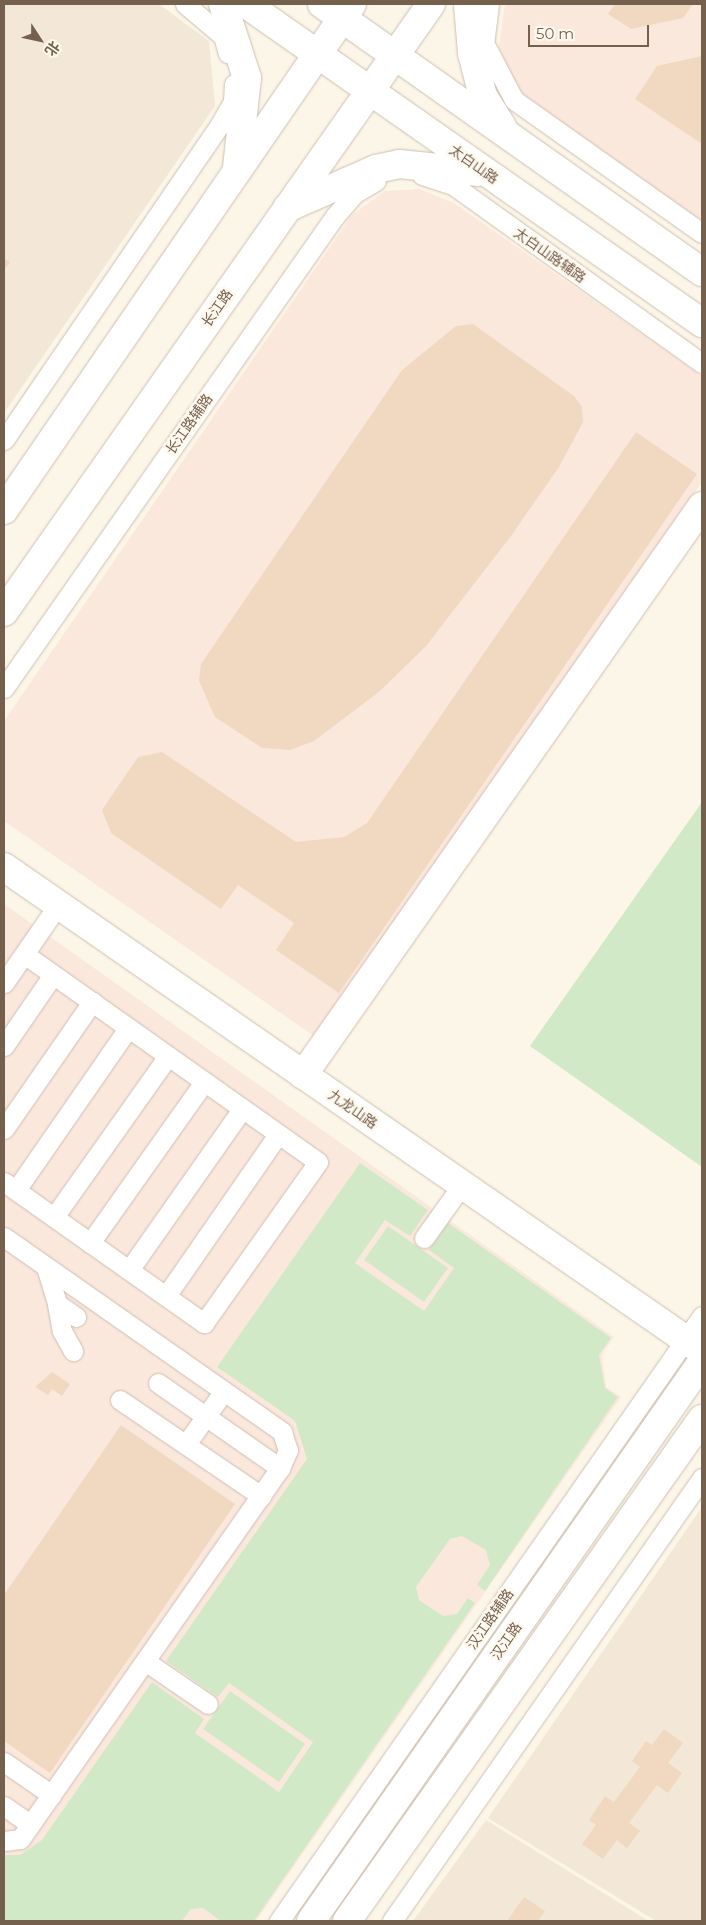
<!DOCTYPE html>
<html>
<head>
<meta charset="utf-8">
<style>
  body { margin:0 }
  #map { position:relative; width:706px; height:1925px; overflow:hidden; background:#fcf6e8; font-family:Montserrat,"Noto Sans SC",sans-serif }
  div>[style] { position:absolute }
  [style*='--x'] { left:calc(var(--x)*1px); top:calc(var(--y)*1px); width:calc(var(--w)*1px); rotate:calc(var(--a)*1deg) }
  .residential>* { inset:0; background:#f3e8d7 }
  .commercial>* { inset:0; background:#fbe8dd }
  .green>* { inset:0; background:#d2e9c7 }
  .building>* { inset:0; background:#f0d8c1 }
  .roads { filter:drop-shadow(0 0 1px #cdbfaf) drop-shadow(0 0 1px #cdbfaf) }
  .street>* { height:19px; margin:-9.5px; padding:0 9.5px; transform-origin:9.5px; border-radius:9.5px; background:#fff }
  .secondary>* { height:28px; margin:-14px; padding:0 14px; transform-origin:14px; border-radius:14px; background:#fff }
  span { translate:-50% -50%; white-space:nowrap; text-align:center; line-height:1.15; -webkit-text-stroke:5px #fef9ef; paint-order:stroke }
  .street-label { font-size:14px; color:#755f4d }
  .frame { position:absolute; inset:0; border:5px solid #755f4d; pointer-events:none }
  .north { position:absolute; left:15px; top:15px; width:50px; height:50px; -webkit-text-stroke:4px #fef9ef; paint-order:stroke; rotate:125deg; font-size:14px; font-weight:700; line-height:20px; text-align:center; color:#755f4d }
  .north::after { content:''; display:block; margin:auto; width:18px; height:22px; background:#755f4d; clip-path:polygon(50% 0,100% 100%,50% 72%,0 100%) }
  .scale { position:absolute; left:528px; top:25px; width:121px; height:22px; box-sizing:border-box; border:2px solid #755f4d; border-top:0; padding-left:6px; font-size:15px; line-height:18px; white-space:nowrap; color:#755f4d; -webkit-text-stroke:4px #fef9ef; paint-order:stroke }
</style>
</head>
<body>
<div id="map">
  <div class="residential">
    <div style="clip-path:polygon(4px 4px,159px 4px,209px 41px,215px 106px,4px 413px)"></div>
    <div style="clip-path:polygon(702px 1507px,702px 1921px,656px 1921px,488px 1818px)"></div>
    <div style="clip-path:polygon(486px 1820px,647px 1920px,649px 1921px,413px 1921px)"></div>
  </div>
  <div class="commercial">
    <div style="clip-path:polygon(505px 4px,702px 4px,702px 221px,518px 91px,499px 47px)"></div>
    <div style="clip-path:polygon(419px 189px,454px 203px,702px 376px,702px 482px,314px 1036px,4px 821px,4px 721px,352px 215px,385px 191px)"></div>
    <div style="clip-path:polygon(4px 904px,614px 1337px,602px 1355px,606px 1387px,621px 1397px,256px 1921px,4px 1921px)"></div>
  </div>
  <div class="green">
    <div style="clip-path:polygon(702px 802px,702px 1167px,530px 1046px)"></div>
    <div style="clip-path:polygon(360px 1163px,428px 1210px,410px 1236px,385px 1220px,355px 1263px,424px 1311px,454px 1268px,429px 1250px,448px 1223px,611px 1338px,599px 1355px,605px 1388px,618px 1397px,485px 1591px,477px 1585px,490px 1565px,486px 1550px,462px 1536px,450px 1539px,416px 1587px,419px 1600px,443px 1616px,457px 1614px,468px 1598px,475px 1603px,254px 1921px,221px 1921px,203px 1908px,191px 1909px,182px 1921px,4px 1921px,4px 1855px,20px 1855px,42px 1840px,152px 1682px,204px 1719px,195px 1733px,279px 1792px,313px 1742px,229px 1683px,218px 1697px,166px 1661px,307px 1459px,295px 1421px,217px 1367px)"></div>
    <div style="clip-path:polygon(388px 1226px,448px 1268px,424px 1302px,364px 1260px)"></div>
    <div style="clip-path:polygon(230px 1691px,305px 1744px,279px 1782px,203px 1729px)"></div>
  </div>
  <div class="building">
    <div style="clip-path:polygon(615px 4px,693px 4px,683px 18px,631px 29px,608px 14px)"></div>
    <div style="clip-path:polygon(702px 56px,702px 144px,635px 99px,657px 66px)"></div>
    <div style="clip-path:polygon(4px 258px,10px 262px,4px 270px)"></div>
    <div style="clip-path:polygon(473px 324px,574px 396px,582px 407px,583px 422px,559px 467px,511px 536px,426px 646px,380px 691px,314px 741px,290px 750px,262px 748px,215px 717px,199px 681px,201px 664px,402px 370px,456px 326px)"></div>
    <div style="clip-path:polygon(636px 432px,697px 474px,339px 993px,276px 950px,294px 923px,238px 885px,221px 909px,111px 833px,102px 810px,138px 757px,162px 752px,296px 842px,344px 837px,367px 823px)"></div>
    <div style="clip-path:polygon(52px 1372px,70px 1384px,62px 1396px,52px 1389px,48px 1395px,35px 1387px)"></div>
    <div style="clip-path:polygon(121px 1425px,235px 1504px,50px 1773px,4px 1741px,4px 1595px)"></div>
    <div style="clip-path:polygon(664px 1729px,683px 1743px,668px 1763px,682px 1773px,668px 1793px,657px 1785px,629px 1823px,640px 1831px,627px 1848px,617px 1840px,603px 1859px,582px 1844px,596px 1825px,589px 1820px,605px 1796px,614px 1802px,640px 1767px,632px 1761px,646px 1741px,652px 1745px)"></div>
    <div style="clip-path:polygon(524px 1897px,545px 1911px,538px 1921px,507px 1921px)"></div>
  </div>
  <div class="roads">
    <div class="street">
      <div style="--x:185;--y:4;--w:50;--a:40.1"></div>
      <div style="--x:223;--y:36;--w:18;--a:74"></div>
      <div style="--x:489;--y:4;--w:39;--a:97"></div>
      <div style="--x:484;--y:43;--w:64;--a:62.2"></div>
      <div style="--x:514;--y:100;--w:230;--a:35.3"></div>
      <div style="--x:422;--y:175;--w:33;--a:18"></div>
      <div style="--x:453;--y:185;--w:306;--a:35.6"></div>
      <div style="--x:4;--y:440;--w:381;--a:-55.6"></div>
      <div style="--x:219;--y:126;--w:28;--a:-60"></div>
      <div style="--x:233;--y:102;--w:18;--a:-87"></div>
      <div style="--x:4;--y:688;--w:576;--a:-54.96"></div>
      <div style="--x:335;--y:216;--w:30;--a:-49"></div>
      <div style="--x:355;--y:193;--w:24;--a:-30"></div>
      <div style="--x:4;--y:983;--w:95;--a:-55.3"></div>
      <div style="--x:4;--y:1046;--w:86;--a:-55.4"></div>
      <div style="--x:4;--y:1129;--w:155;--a:-55.3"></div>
      <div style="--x:4;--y:1182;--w:245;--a:35.2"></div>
      <div style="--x:204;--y:1323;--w:197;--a:-54.7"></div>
      <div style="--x:318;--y:1162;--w:360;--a:-144.7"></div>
      <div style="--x:16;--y:1190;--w:197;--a:-55.3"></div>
      <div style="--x:54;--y:1217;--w:197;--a:-54.7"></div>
      <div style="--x:4;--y:1237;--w:340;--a:35"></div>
      <div style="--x:282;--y:1432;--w:19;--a:72"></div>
      <div style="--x:288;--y:1450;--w:20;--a:114"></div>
      <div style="--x:280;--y:1468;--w:453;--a:125"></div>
      <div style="--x:20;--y:1839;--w:16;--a:173"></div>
      <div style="--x:424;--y:1238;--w:65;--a:-54.4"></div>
      <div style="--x:90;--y:1243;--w:197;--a:-54.7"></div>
      <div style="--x:46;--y:1267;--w:39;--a:73"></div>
      <div style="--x:57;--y:1304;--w:23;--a:34"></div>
      <div style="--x:129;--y:1270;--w:197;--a:-54.9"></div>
      <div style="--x:166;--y:1296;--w:197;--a:-55.3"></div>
      <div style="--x:57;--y:1304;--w:27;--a:80"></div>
      <div style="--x:62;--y:1331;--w:23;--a:61"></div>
      <div style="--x:158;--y:1383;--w:149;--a:34.9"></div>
      <div style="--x:120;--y:1400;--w:171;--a:34.2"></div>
      <div style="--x:186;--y:1444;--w:65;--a:-54.4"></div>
      <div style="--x:145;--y:1661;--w:76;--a:34.3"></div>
      <div style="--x:4;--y:1762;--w:58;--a:34.5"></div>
      <div style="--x:4;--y:1806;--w:32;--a:35"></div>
      <div style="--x:279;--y:1921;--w:738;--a:-55.04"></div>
      <div style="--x:392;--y:1921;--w:541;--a:-55.02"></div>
    </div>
    <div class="secondary">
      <div style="--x:223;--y:4;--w:78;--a:72"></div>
      <div style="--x:247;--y:78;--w:90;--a:96.4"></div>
      <div style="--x:246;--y:4;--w:557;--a:34.98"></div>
      <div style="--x:322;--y:4;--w:465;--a:35.2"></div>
      <div style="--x:468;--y:4;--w:49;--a:85.3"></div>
      <div style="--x:472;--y:53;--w:44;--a:75.7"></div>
      <div style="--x:483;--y:96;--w:36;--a:58"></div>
      <div style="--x:287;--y:208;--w:97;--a:-23.7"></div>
      <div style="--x:376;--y:169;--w:24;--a:-12"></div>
      <div style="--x:399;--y:164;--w:80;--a:5.7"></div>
      <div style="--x:4;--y:510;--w:614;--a:-55.48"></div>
      <div style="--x:4;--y:612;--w:743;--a:-54.92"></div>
      <div style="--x:4;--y:867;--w:849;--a:34.74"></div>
      <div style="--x:303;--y:1075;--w:695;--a:-54.96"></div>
      <div style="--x:311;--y:1921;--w:682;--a:-55.03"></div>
      <div style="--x:347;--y:1921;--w:615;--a:-54.73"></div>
    </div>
  </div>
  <div class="street-label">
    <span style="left:474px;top:164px;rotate:35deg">太白山路</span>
    <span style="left:550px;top:255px;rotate:35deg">太白山路辅路</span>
    <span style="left:217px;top:308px;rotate:-55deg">长江路</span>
    <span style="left:189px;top:424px;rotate:-55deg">长江路辅路</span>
    <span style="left:353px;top:1109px;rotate:35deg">九龙山路</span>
    <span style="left:490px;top:1619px;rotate:-55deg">汉江路辅路</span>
    <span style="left:506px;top:1641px;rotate:-55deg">汉江路</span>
  </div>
  <div class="frame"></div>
  <div class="north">北</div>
  <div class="scale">50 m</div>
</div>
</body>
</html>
